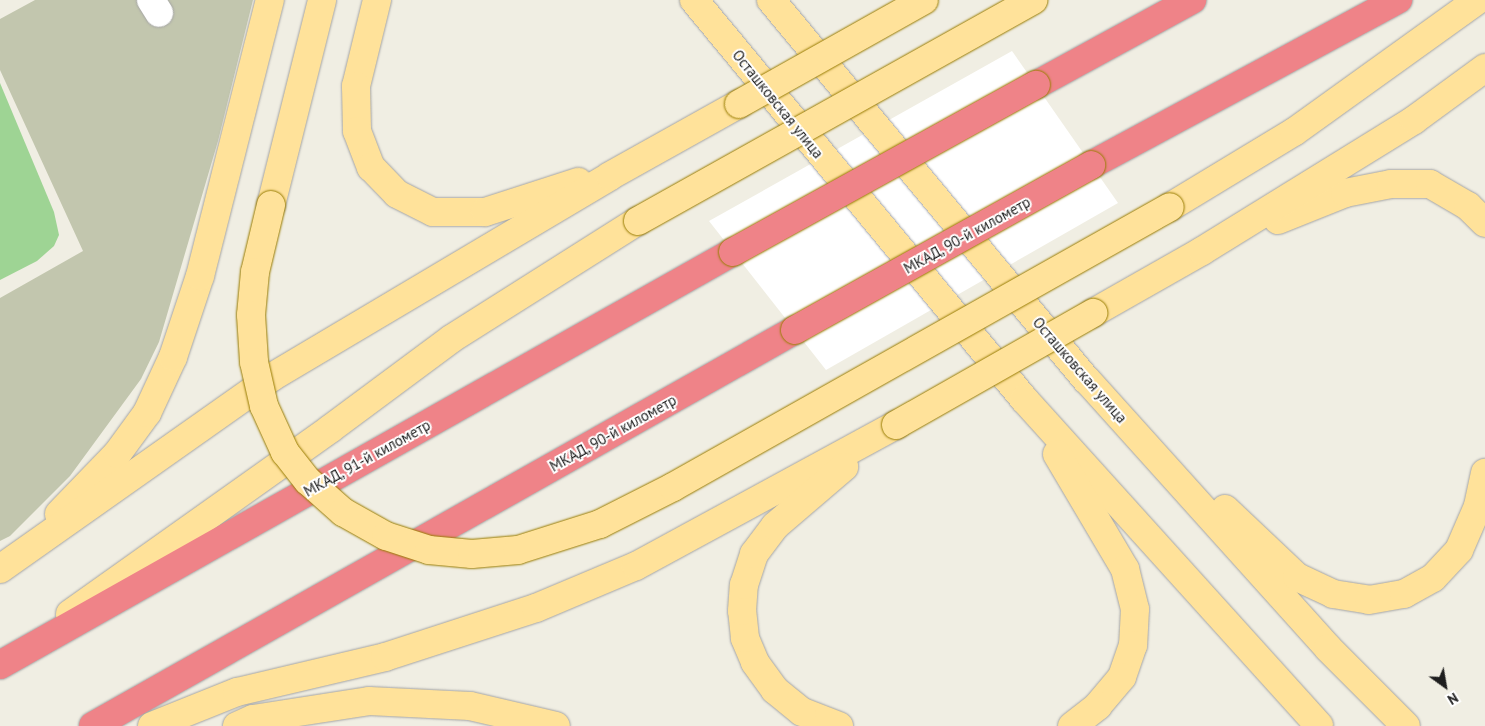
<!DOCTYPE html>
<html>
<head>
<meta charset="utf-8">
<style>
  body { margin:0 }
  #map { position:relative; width:1485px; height:726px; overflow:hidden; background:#f0eee3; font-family:"PT Sans",sans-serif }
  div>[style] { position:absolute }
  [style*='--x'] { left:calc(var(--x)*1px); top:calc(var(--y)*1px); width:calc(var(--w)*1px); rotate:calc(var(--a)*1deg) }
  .construction>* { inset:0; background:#c2c6ae }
  .forest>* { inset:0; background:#9ed494 }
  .pier>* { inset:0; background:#fff }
  .roads { filter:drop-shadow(0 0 1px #a5a5a5) drop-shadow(0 0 1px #a5a5a5) }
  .minor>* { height:28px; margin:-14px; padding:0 14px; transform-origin:14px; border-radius:14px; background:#fff }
  .major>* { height:28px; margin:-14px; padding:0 14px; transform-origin:14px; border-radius:14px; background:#ffe29a }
  .highway>* { height:28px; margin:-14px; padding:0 14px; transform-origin:14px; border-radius:14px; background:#ef8388 }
  .bridges { filter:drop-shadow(0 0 1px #997c00) drop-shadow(0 0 1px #997c00) }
  .major-bridge>* { height:28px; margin:-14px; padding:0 14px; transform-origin:14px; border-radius:14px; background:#ffe29a }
  .highway-bridge>* { height:28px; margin:-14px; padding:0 14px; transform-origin:14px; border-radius:14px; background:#ef8388 }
  span { translate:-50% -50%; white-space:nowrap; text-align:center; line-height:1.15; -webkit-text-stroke:4px #fff; paint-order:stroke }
  .street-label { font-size:15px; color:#1e1e1e }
  .north { position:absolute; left:1420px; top:661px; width:50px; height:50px; -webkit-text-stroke:4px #fff; paint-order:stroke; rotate:148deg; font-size:14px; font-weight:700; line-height:20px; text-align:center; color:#1e1e1e }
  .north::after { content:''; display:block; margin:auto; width:18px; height:22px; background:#1e1e1e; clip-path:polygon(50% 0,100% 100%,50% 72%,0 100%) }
</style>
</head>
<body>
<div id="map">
  <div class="construction">
    <div style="clip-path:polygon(35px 0,253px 0,218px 141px,159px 342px,141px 379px,70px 476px,10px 536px,0 541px,0 298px,83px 251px,0 70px,0 19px)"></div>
  </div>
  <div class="forest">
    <div style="clip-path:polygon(0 83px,54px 212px,59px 235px,54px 246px,37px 261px,0 280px)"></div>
  </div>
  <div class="pier">
    <div style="clip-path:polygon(1012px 51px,1118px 203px,826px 370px,709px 221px)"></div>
  </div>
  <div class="roads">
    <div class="minor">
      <div style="--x:151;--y:0;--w:15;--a:58"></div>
    </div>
    <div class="major">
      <div style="--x:377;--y:0;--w:89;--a:103.7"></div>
      <div style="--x:356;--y:86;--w:45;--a:88.7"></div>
      <div style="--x:357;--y:131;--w:39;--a:69"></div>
      <div style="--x:371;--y:167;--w:37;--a:46"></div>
      <div style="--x:397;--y:194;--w:40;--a:26.6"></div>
      <div style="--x:433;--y:212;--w:52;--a:0"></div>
      <div style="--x:485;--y:212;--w:98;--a:-17.9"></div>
      <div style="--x:694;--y:0;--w:518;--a:50.41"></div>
      <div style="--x:1024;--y:399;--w:440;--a:47.9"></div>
      <div style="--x:771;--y:0;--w:494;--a:50.3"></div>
      <div style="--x:1087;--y:380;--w:360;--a:48"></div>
      <div style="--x:1328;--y:648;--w:110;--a:45"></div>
      <div style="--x:271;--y:205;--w:211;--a:-76"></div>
      <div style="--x:1170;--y:207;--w:145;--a:-31.2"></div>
      <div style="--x:1294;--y:132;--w:226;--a:-35.7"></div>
      <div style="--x:1278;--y:220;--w:72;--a:-21.9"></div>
      <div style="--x:1345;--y:193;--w:47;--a:-11.1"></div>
      <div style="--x:1391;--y:184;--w:39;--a:0"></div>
      <div style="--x:1430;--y:184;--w:44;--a:30.1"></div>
      <div style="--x:1468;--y:206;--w:24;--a:45"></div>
      <div style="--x:1093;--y:313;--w:125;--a:-29.6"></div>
      <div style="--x:1202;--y:251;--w:249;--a:-31.7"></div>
      <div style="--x:1414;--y:120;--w:88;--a:-36.2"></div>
      <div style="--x:1057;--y:454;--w:134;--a:59.4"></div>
      <div style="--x:1125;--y:569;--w:41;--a:76"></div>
      <div style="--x:1135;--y:609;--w:36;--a:93"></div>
      <div style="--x:1133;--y:645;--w:34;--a:109"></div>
      <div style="--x:1122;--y:677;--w:38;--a:130"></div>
      <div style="--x:1098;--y:706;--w:33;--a:142"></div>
      <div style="--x:1225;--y:509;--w:99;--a:43.4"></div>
      <div style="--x:1297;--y:577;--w:40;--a:25"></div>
      <div style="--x:1333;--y:594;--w:36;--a:9"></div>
      <div style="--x:1369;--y:600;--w:36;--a:-10"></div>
      <div style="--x:1404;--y:594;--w:33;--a:-29"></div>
      <div style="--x:1433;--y:578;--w:38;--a:-47"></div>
      <div style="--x:1459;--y:550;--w:48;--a:-66.6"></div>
      <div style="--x:1478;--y:506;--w:34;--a:-78"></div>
      <div style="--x:59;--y:514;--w:83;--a:-46"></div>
      <div style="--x:117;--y:454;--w:51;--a:-53.8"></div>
      <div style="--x:147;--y:413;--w:62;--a:-65.1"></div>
      <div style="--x:173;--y:357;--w:85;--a:-71.6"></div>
      <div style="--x:200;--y:276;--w:285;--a:-75.8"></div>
      <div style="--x:0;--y:569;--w:333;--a:-35.2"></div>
      <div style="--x:272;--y:377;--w:393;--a:-30.7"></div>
      <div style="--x:610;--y:176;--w:148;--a:-29.2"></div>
      <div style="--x:70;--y:614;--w:319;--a:-35.4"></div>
      <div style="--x:330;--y:429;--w:151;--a:-36.6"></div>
      <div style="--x:451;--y:339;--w:221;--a:-32.3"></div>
      <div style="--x:152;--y:726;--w:92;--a:-21.8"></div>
      <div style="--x:237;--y:692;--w:152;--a:-13.3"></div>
      <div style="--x:385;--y:657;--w:159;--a:-18"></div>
      <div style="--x:536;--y:608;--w:108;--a:-22.8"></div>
      <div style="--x:636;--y:566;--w:296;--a:-28.5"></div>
      <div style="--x:237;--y:726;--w:17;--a:-24"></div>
      <div style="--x:253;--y:719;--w:117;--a:-8.8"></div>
      <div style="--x:369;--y:701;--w:101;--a:2.8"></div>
      <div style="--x:470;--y:706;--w:88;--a:13.1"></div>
      <div style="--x:839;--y:726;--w:40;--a:-159"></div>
      <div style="--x:802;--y:712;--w:35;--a:-141"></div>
      <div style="--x:775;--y:690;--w:34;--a:-126"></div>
      <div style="--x:755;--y:662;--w:26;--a:-113"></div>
      <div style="--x:745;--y:638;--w:27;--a:-96"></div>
      <div style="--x:742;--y:611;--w:26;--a:-86"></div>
      <div style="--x:744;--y:585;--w:33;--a:-72"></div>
      <div style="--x:754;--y:554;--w:35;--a:-53"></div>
      <div style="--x:775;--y:526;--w:91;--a:-40.5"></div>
    </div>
    <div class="highway">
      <div style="--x:1036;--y:85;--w:178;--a:-28.6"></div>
      <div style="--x:1091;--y:165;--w:349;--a:-28.3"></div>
      <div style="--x:0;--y:665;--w:841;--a:-29.4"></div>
      <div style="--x:93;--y:726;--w:806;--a:-29.43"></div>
    </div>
  </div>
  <div class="bridges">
    <div class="major-bridge">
      <div style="--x:739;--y:104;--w:212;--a:-29.3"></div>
      <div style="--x:271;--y:205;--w:69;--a:103.4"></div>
      <div style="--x:255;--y:272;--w:43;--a:95.3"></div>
      <div style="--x:251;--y:315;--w:47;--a:86.3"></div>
      <div style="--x:254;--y:362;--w:45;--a:77.2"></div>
      <div style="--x:264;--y:406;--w:51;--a:65.5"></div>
      <div style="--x:285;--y:452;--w:37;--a:52"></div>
      <div style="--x:308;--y:481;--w:47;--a:41.5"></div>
      <div style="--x:343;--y:512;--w:49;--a:29.2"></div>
      <div style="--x:386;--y:536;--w:45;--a:18"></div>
      <div style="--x:429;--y:550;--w:43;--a:5.3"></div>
      <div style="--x:472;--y:554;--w:46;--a:-5"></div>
      <div style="--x:518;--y:550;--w:86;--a:-17.6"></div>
      <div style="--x:600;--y:524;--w:82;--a:-26.9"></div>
      <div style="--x:673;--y:487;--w:570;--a:-29.4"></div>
      <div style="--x:638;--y:221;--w:453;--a:-29.2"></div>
      <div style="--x:896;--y:425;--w:227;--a:-29.6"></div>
    </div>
    <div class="highway-bridge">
      <div style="--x:733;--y:252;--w:346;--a:-28.9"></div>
      <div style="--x:795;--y:330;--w:339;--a:-29.1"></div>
    </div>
  </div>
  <div class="street-label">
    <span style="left:778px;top:104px;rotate:51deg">Осташковская улица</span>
    <span style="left:967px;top:235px;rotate:-29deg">МКАД, 90-й километр</span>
    <span style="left:1080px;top:370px;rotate:49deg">Осташковская улица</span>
    <span style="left:613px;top:433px;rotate:-29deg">МКАД, 90-й километр</span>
    <span style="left:367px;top:458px;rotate:-29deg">МКАД, 91-й километр</span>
  </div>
  <div class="north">N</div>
</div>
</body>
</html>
